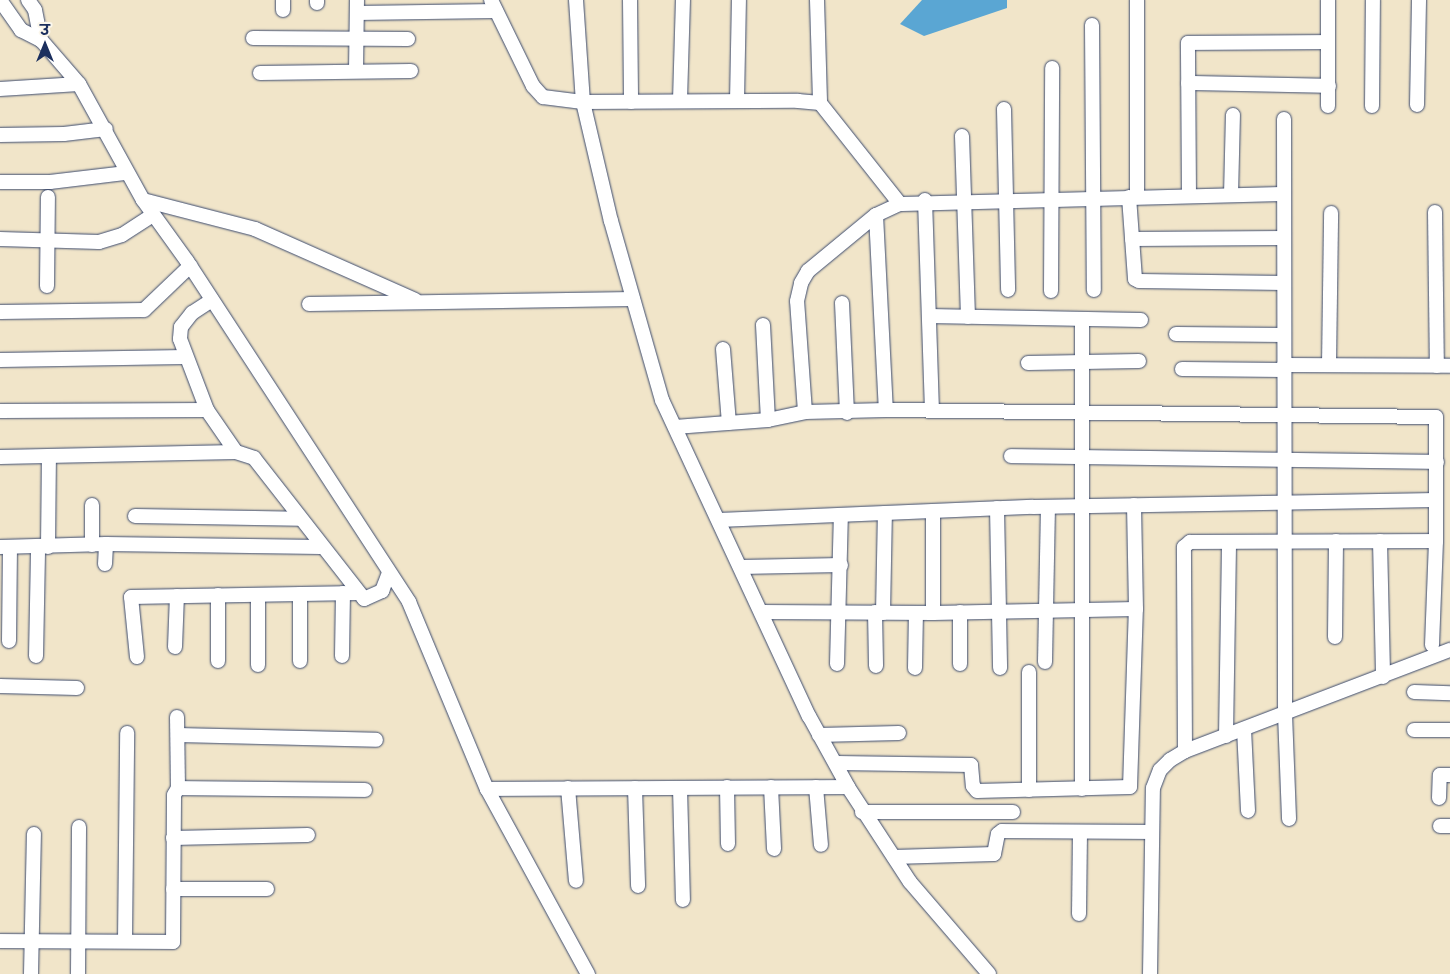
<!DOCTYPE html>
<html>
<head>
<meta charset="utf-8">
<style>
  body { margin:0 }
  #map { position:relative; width:1450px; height:974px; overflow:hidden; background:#f1e5c9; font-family:"Patrick Hand","Playpen Sans Deva",sans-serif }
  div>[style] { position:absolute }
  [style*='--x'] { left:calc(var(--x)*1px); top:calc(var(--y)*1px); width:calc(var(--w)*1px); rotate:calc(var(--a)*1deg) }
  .water>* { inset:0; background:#5aa6d3 }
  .roads { filter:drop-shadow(0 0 1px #3b4a6e) drop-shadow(0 0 1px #3b4a6e) }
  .minor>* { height:14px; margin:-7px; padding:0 7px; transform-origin:7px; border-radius:7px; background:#fff }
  span { translate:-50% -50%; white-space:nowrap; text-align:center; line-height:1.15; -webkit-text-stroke:4px #fbf7ec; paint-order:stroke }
  .north { position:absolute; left:20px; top:20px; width:50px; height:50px; -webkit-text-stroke:4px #fbf7ec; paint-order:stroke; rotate:0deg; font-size:14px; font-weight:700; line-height:20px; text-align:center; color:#1b2f5e }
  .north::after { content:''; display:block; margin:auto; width:18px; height:22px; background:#1b2f5e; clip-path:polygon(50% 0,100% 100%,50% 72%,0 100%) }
</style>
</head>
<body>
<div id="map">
  <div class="water">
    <div style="clip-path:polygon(922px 0,1007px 0,1007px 8px,924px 36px,900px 24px)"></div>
  </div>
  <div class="roads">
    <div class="minor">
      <div style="--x:0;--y:0;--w:37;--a:55"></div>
      <div style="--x:21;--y:30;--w:22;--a:27"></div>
      <div style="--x:41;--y:40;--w:58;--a:49.2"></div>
      <div style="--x:79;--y:84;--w:132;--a:61.1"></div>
      <div style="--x:143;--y:200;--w:75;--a:54.2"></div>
      <div style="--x:187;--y:261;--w:407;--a:56.9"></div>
      <div style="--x:409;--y:602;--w:203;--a:67.4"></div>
      <div style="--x:487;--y:789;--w:211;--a:61.4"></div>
      <div style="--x:28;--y:0;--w:12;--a:55"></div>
      <div style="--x:35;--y:10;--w:31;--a:79"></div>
      <div style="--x:491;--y:0;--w:96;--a:64"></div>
      <div style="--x:533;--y:86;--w:15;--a:48"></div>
      <div style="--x:543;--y:97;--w:40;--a:7.1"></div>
      <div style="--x:583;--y:102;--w:215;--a:-0.3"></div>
      <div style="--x:798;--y:101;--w:22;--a:5"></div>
      <div style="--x:576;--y:0;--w:102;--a:86.1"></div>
      <div style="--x:583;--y:102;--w:122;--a:76.8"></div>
      <div style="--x:611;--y:221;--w:186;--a:74.1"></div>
      <div style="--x:662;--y:400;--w:349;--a:65.1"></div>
      <div style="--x:809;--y:716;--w:81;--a:61.2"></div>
      <div style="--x:848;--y:787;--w:113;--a:56.9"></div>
      <div style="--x:910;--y:882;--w:121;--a:49.3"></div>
      <div style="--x:630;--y:0;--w:102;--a:89.4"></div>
      <div style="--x:817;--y:0;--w:103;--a:88.3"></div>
      <div style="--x:820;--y:103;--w:129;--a:51.6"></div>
      <div style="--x:1137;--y:0;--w:197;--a:90"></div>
      <div style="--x:1328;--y:0;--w:106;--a:90"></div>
      <div style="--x:317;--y:3;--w:3;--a:-90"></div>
      <div style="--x:283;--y:10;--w:10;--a:-90"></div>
      <div style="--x:357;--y:13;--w:139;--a:-0.8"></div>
      <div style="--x:1092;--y:25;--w:265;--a:89.6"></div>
      <div style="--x:253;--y:38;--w:155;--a:0.4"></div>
      <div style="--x:356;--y:71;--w:71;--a:-89.2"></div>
      <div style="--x:260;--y:73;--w:151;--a:-0.8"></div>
      <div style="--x:1188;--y:83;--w:141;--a:1.2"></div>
      <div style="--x:0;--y:89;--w:79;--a:-3.6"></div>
      <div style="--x:680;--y:100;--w:100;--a:-88.3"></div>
      <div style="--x:737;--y:101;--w:101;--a:-88.9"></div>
      <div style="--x:1417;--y:105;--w:105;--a:-88.9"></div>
      <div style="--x:1372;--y:106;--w:106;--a:-89.5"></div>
      <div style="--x:1004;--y:109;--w:181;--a:88.7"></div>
      <div style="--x:1284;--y:119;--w:595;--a:89.9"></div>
      <div style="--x:1285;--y:714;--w:105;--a:87.8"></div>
      <div style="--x:0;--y:135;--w:64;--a:-0.9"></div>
      <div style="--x:64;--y:134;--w:42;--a:-6.8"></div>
      <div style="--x:962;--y:136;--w:181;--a:88.1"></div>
      <div style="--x:0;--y:182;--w:50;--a:0"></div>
      <div style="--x:50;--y:182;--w:77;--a:-6.8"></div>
      <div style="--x:1231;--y:195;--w:80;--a:-88.6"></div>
      <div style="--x:1189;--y:196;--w:153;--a:-90.4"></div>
      <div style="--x:1188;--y:43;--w:140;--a:-0.4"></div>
      <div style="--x:1129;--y:197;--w:82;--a:85.8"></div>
      <div style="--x:1135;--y:279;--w:4;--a:27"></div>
      <div style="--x:1139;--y:281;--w:145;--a:0.8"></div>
      <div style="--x:143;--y:200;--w:116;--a:14.5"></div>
      <div style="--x:255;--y:229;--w:175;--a:23.9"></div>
      <div style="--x:925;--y:200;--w:211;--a:88.1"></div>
      <div style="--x:1435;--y:212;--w:154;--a:89.3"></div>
      <div style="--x:876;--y:215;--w:195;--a:87.1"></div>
      <div style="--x:0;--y:239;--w:99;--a:1.7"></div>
      <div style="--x:99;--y:242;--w:24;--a:-17"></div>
      <div style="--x:122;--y:235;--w:37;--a:-33"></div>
      <div style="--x:1132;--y:239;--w:152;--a:-0.4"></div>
      <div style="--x:47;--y:286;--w:89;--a:-89.4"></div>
      <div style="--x:1051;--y:291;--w:223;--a:-89.7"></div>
      <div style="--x:212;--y:300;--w:24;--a:147"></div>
      <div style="--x:192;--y:313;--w:18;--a:128"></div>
      <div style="--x:181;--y:327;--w:12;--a:95"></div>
      <div style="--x:180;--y:339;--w:76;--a:69.2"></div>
      <div style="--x:207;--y:410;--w:51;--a:55.4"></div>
      <div style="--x:236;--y:452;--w:19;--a:18"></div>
      <div style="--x:254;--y:458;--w:179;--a:52"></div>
      <div style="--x:364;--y:599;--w:20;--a:-24"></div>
      <div style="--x:382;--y:591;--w:19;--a:-69"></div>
      <div style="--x:842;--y:303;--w:110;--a:87.4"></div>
      <div style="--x:309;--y:304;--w:324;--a:-0.9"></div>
      <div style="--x:0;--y:312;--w:144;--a:-0.8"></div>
      <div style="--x:144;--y:310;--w:64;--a:-43.7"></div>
      <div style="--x:929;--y:316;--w:212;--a:1.1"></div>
      <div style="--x:1082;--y:319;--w:470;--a:90"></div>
      <div style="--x:763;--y:325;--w:95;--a:87"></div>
      <div style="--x:1176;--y:334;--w:108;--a:0.5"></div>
      <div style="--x:723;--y:349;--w:74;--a:85.4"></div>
      <div style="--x:0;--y:360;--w:185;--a:-0.9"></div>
      <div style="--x:1028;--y:363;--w:111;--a:-1"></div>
      <div style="--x:1284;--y:365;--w:166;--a:0.3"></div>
      <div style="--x:1329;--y:365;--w:152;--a:-89.2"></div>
      <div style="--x:1182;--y:369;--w:102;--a:0.6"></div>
      <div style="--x:0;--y:411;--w:207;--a:-0.3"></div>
      <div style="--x:805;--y:412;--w:111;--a:-94.1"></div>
      <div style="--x:797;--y:301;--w:18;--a:-77"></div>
      <div style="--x:801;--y:283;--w:14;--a:-60"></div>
      <div style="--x:808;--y:271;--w:88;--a:-39.5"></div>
      <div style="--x:876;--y:215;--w:26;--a:-25"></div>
      <div style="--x:900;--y:204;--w:384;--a:-1.5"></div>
      <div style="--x:675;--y:427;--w:93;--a:-4.3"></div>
      <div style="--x:768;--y:420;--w:38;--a:-12"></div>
      <div style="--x:805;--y:412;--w:81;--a:-1.4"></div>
      <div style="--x:886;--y:410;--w:550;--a:0.73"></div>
      <div style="--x:1436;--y:417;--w:124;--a:90"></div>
      <div style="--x:1436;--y:541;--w:104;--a:92.2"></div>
      <div style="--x:1011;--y:456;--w:426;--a:0.8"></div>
      <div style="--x:0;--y:457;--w:236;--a:-1.2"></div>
      <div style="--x:997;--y:508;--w:160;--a:88.9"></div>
      <div style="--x:933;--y:511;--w:102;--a:90"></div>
      <div style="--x:135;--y:516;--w:164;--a:1"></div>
      <div style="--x:719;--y:520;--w:314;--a:-2.4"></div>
      <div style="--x:1033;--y:507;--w:403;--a:-1"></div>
      <div style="--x:1380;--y:541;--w:136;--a:88.7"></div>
      <div style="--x:92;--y:545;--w:40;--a:-90"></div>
      <div style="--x:0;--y:547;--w:106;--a:-1.6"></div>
      <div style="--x:106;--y:544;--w:215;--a:0.8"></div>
      <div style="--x:48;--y:547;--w:90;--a:-89.4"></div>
      <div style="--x:105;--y:564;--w:20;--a:-87"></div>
      <div style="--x:741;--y:567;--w:100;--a:-1.1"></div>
      <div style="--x:300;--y:594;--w:67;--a:90"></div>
      <div style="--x:761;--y:612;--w:172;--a:0.3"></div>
      <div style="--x:933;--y:613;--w:203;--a:-1.1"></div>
      <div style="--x:875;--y:612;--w:54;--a:88.9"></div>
      <div style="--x:883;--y:613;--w:100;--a:-88.9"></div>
      <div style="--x:1335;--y:637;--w:96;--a:-89.4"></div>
      <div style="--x:9;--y:641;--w:94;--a:-89.4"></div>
      <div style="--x:175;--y:647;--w:51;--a:-87.8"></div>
      <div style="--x:36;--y:656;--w:109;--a:-88.9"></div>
      <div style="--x:342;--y:656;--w:63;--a:-89.1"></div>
      <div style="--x:137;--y:657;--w:60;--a:-95.7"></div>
      <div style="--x:131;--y:597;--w:227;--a:-1"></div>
      <div style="--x:218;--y:661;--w:66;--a:-90"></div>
      <div style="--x:1045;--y:662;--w:155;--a:-88.9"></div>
      <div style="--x:837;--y:664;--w:149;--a:-88.5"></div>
      <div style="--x:960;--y:664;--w:52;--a:-90"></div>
      <div style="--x:258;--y:665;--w:70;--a:-90"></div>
      <div style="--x:915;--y:668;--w:55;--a:-89"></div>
      <div style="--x:0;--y:686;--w:77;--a:1.5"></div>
      <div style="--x:1414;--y:692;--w:36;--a:2"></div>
      <div style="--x:177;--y:717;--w:71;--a:89.2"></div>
      <div style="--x:1244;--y:729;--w:82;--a:87.2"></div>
      <div style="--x:1414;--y:730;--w:36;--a:0"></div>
      <div style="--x:178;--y:735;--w:198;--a:1.4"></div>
      <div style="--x:819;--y:735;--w:80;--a:-1.4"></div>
      <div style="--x:1226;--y:736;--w:194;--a:-89.1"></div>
      <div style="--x:1185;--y:751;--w:204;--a:-90.3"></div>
      <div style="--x:1184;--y:547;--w:8;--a:-40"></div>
      <div style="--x:1190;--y:542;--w:246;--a:-0.2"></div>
      <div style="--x:837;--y:763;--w:134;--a:0.9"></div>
      <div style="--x:971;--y:765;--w:21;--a:85"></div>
      <div style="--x:973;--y:786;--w:6;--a:51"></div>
      <div style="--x:977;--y:791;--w:153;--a:-1.5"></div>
      <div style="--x:1130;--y:787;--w:178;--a:-88.1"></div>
      <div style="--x:1136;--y:609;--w:104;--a:-91.1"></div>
      <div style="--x:727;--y:787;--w:57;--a:89"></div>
      <div style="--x:771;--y:787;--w:62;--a:87.2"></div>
      <div style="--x:816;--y:787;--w:58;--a:85.1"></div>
      <div style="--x:568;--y:788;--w:93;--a:85.1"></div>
      <div style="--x:635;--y:788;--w:98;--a:88.2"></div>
      <div style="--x:680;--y:788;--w:112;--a:88.5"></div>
      <div style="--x:487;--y:789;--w:361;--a:-0.3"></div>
      <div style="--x:1029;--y:790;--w:118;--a:-90"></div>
      <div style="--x:1439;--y:798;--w:23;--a:-88"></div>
      <div style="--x:1440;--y:775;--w:10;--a:0"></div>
      <div style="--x:862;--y:812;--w:151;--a:0"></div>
      <div style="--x:1440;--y:826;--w:10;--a:0"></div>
      <div style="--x:173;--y:838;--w:135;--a:-1.3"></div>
      <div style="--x:894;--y:857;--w:100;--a:-1.7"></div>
      <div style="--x:994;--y:854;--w:20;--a:-79"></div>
      <div style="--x:998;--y:834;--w:5;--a:-37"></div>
      <div style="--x:1002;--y:831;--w:148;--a:0.4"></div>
      <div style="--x:173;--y:889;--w:94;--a:0"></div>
      <div style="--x:1079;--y:914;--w:82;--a:-89.3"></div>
      <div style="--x:0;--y:941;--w:173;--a:0.3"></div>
      <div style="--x:173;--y:942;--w:147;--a:-89.6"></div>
      <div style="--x:174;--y:795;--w:8;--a:-60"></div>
      <div style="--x:178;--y:788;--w:187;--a:0.6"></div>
      <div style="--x:125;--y:941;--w:208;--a:-89.4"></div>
      <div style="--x:31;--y:974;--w:140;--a:-88.8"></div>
      <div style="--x:78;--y:974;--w:147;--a:-89.6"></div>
      <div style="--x:1150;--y:974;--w:186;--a:-89.1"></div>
      <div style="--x:1153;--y:788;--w:19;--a:-69"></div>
      <div style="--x:1160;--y:770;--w:14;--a:-45"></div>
      <div style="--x:1170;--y:760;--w:17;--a:-31"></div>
      <div style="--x:1185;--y:751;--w:284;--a:-20.9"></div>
    </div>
  </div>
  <div class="north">उ</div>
</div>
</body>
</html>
